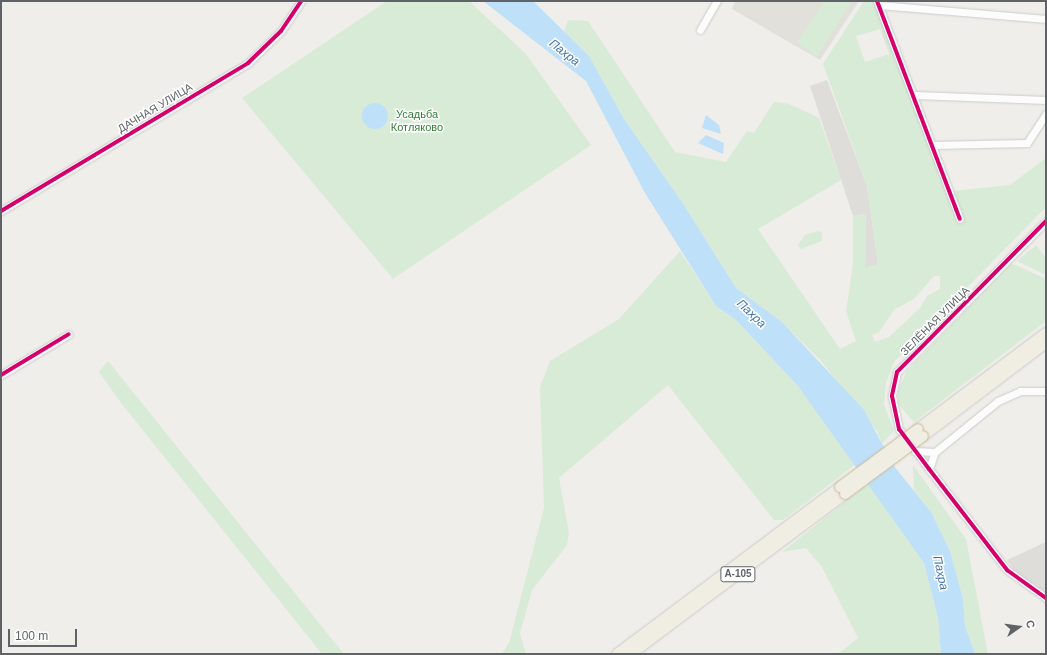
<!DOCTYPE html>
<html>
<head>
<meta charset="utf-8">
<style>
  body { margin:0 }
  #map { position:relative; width:1047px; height:655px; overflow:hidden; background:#efeeea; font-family:Arial,sans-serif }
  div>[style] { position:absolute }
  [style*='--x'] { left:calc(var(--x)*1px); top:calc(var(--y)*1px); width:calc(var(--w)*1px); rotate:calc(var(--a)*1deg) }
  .industrial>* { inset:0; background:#dfddda }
  .education>* { inset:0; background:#e2e0da }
  .green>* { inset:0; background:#d8ebd6 }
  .water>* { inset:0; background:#bfe0f9 }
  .round { border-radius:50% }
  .roads { filter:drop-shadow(0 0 1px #cbcccc) drop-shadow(0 0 1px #cbcccc) }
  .minor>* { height:7px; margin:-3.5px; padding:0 3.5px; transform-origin:3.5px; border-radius:3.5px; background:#fdfcfc }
  .highway>* { height:10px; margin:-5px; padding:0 5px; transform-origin:5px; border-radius:5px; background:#f0ede3 }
  .bridges { filter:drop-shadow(0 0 1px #c8b996) drop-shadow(0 0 1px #c8b996) }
  .highway-bridge>* { height:10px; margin:-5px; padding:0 5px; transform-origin:5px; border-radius:5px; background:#f0ede3 }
  .cycleway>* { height:4px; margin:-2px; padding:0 2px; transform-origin:2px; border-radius:2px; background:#d6006c }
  span { translate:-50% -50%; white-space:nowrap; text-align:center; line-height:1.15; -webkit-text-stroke:3px #fff; paint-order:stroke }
  .shield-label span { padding:1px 3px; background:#fff; border:1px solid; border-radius:3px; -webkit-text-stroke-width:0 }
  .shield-label { font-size:10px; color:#5f6368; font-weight:700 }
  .street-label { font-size:11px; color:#5f6368 }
  .park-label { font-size:11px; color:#348238 }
  .water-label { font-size:12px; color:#4174aa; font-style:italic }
  .frame { position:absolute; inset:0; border:2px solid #5f6368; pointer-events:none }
  .north { position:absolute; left:999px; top:607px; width:40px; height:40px; -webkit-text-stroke:3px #fff; paint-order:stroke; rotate:76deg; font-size:11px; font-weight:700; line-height:16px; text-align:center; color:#5f6368 }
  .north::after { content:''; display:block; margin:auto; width:14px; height:18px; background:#5f6368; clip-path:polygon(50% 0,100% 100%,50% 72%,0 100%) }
  .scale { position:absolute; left:8px; top:629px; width:69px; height:18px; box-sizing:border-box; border:2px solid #5f6368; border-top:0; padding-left:5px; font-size:12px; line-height:14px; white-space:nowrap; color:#5f6368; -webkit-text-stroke:3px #fff; paint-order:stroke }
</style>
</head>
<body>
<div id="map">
  <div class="industrial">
    <div style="clip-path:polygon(827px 80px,867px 186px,878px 264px,865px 269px,866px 214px,853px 216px,810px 86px)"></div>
    <div style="clip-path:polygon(1046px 542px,1046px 593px,1015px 571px,1007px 560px)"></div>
  </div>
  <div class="education">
    <div style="clip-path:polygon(735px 1px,859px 1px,820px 60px,732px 9px)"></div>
  </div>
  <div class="green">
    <div style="clip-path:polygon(387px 1px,469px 1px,526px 54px,591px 145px,393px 279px,242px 98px)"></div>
    <div style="clip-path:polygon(824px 1px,852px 1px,817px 56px,797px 43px)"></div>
    <div style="clip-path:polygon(evenodd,864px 1px,880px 1px,952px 191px,1010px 185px,1046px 158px,1046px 207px,894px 362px,886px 383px,884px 405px,894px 430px,882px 444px,877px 431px,821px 361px,782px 322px,736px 288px,682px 202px,624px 119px,589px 56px,564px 32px,568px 20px,588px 21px,675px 152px,726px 162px,747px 131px,754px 133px,774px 102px,789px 104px,819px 118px,841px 180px,758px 229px,840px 349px,856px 341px,846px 311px,853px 264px,853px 216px,866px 214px,865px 268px,878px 264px,867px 186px,823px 64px,864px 1px,880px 29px,889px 54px,865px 62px,856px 36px,880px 29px,864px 1px,934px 276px,940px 276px,940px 289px,927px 296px,920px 308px,889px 337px,875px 342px,872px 335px,879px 332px,895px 309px,914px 299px,934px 276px)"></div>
    <div style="clip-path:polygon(817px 231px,822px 233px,822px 241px,801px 249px,798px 245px,805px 235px)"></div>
    <div style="clip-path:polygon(1036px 245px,1046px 258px,1046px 275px,1017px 261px)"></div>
    <div style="clip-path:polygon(680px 251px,716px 306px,736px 320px,798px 386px,857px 463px,783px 520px,774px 520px,668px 385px,559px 478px,569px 533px,567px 545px,532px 590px,520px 633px,526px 654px,502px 654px,509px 643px,544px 508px,540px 387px,550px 361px,619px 319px)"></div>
    <div style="clip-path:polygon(1011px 263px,1046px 279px,1046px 321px,914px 422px,898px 404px,898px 390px,907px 371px)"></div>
    <div style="clip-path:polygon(108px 361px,344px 654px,322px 654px,121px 403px,99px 372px)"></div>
    <div style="clip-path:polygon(913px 465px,966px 539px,988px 654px,975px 654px,965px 626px,963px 599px,950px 551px,931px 512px,914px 490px)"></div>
    <div style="clip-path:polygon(870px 482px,924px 563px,938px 618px,941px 654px,838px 654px,858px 638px,822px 567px,806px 548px,782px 552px)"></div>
  </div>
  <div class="water">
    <div style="clip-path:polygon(483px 1px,533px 1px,589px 56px,624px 119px,682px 202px,736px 288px,782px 322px,864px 410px,894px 466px,931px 512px,950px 551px,963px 599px,965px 626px,975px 654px,941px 654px,938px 618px,924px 563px,798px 386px,736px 320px,716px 306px,645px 193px,586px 81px)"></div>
    <div class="round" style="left:362px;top:103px;width:26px;height:26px"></div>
    <div style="clip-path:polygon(706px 115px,719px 125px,721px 134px,702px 128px)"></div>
    <div style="clip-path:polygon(706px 135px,724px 143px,723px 154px,698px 143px)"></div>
  </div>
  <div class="roads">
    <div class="minor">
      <div style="--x:877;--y:1;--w:233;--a:69.2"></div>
      <div style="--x:879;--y:5;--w:168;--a:4.8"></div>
      <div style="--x:700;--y:30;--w:34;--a:-60"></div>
      <div style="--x:916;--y:95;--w:130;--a:2.2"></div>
      <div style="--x:933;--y:145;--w:94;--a:-1.2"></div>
      <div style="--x:1027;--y:143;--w:35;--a:-57"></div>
      <div style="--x:1;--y:211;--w:288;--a:-30.9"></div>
      <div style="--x:248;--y:63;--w:46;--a:-44.1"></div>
      <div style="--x:281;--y:31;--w:36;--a:-56"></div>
      <div style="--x:1046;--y:221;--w:212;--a:134.6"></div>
      <div style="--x:897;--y:372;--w:25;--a:102"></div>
      <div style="--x:892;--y:396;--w:34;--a:78"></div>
      <div style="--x:899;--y:429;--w:50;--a:53.1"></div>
      <div style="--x:929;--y:469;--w:128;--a:52.3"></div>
      <div style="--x:1007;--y:570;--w:48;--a:35.7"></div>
      <div style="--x:1;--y:375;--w:79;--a:-31.1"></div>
      <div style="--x:915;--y:451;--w:20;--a:3"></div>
      <div style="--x:929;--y:469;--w:18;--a:-71"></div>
      <div style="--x:935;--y:452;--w:81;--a:-39"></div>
      <div style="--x:998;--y:401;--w:24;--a:-24"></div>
      <div style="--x:1020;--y:391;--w:26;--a:0"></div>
    </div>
    <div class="highway">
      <div style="--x:918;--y:429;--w:160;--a:-36.9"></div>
      <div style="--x:923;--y:436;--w:154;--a:-37.1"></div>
      <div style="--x:617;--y:654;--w:279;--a:-36.8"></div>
      <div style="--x:631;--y:654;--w:267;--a:-36.8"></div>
    </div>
  </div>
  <div class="bridges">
    <div class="highway-bridge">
      <div style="--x:840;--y:487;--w:97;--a:-36.6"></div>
      <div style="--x:845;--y:494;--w:97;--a:-36.6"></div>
    </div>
  </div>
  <div class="cycleway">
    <div style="--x:877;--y:1;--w:233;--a:69.2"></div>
    <div style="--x:1;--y:211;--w:288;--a:-30.9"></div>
    <div style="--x:248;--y:63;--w:46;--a:-44.1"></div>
    <div style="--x:281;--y:31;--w:36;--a:-56"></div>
    <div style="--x:1046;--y:221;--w:212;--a:134.6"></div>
    <div style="--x:897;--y:372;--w:25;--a:102"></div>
    <div style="--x:892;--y:396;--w:34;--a:78"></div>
    <div style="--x:899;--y:429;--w:50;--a:53.1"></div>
    <div style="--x:929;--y:469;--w:128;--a:52.3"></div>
    <div style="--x:1007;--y:570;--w:48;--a:35.7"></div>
    <div style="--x:1;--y:375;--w:79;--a:-31.1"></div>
  </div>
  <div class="shield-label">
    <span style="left:738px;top:574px">А-105</span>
  </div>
  <div class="street-label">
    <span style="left:155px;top:108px;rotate:-31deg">ДАЧНАЯ УЛИЦА</span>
    <span style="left:935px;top:321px;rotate:-45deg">ЗЕЛЁНАЯ УЛИЦА</span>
  </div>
  <div class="park-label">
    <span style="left:417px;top:121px">Усадьба<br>Котляково</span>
  </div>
  <div class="water-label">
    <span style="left:564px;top:53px;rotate:38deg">Пахра</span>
    <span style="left:751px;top:314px;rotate:44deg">Пахра</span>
    <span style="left:940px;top:573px;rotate:78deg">Пахра</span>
  </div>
  <div class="frame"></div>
  <div class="north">С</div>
  <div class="scale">100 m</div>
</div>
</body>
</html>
